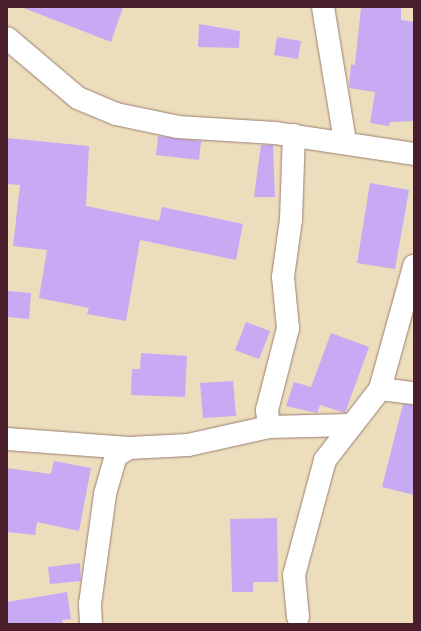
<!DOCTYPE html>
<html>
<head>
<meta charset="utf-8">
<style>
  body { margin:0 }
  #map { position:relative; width:421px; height:631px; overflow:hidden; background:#ecdebc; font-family:"Gochi Hand",sans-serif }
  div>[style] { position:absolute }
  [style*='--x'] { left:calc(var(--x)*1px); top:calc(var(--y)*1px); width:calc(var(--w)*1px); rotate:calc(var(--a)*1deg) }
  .building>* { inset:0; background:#c7a9f4 }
  .roads { filter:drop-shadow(0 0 1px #9b7e74) drop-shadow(0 0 1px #9b7e74) }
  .minor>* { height:22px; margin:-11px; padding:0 11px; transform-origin:11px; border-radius:11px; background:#fff }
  span { translate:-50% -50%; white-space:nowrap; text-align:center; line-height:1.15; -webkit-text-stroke:4px #f6f6f2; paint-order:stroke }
  .frame { position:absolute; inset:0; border:8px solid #4a1f2b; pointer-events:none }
</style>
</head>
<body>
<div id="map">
  <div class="building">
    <div style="clip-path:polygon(21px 7px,123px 7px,111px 42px)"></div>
    <div style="clip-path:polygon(361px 7px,401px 7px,401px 20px,414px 22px,414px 121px,390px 122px,389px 126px,370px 123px,375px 92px,349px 88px,351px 64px,355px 65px)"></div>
    <div style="clip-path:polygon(199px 24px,240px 31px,239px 48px,198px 47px)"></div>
    <div style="clip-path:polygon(277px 37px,301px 41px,298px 59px,274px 55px)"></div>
    <div style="clip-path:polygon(158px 136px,201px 141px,199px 160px,156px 155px)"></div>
    <div style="clip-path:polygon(7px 138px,89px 146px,86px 206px,159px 221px,162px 207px,243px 224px,236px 260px,140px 240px,126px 321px,87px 314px,89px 308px,39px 298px,47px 250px,13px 246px,20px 185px,7px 184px)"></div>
    <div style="clip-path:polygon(261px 145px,273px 145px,275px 197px,254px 197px)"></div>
    <div style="clip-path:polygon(370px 183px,409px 190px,395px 269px,357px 263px)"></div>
    <div style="clip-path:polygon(7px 291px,31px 293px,29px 319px,7px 317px)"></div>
    <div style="clip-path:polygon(246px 322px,270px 331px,259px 359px,235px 350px)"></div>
    <div style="clip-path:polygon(331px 333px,369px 347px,345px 413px,320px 405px,317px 413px,286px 406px,294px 382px,311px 387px)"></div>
    <div style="clip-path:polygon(141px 353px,187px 356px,185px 397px,131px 395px,132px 369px,140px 369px)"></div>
    <div style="clip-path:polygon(233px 381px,236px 416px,203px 418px,200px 383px)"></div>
    <div style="clip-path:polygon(403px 404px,414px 405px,414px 495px,382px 487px)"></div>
    <div style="clip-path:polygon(54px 461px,91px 468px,79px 531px,37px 522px,35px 535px,7px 532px,7px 468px,51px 474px)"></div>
    <div style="clip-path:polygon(277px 518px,278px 582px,253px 582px,253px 592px,232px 592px,230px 519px)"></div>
    <div style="clip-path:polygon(80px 563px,81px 581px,50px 584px,48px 567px)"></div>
    <div style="clip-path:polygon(67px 592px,71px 619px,62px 620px,63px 624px,7px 624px,7px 602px)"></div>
  </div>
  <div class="roads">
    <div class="minor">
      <div style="--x:323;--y:7;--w:137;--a:80.7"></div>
      <div style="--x:7;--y:38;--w:93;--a:40.2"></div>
      <div style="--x:78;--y:98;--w:41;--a:22.8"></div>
      <div style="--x:116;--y:114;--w:63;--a:11.8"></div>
      <div style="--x:178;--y:127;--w:97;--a:3.5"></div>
      <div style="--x:275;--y:133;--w:141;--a:8.6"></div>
      <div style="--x:380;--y:389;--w:34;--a:7"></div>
      <div style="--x:269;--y:427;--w:81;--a:-1.4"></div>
      <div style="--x:7;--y:439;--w:122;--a:4.2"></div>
      <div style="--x:129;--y:448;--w:59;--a:-2.9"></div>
      <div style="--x:188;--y:445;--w:83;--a:-12.5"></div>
      <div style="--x:269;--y:427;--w:17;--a:-97"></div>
      <div style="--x:267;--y:410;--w:85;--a:-75.6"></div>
      <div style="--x:288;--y:328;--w:51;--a:-95.6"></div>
      <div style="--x:283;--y:277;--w:59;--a:-82.1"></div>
      <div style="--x:291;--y:219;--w:84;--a:-88"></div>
      <div style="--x:298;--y:617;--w:42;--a:-95.4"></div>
      <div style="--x:294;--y:575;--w:119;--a:-74.9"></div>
      <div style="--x:325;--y:460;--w:90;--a:-52.2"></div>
      <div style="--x:380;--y:389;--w:128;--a:-74.5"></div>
      <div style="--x:91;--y:624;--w:20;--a:-93"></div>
      <div style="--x:90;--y:604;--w:111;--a:-82.2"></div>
      <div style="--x:105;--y:494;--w:40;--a:-74"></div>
      <div style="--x:116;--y:456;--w:15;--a:-32"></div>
    </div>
  </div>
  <div class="frame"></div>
</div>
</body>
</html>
